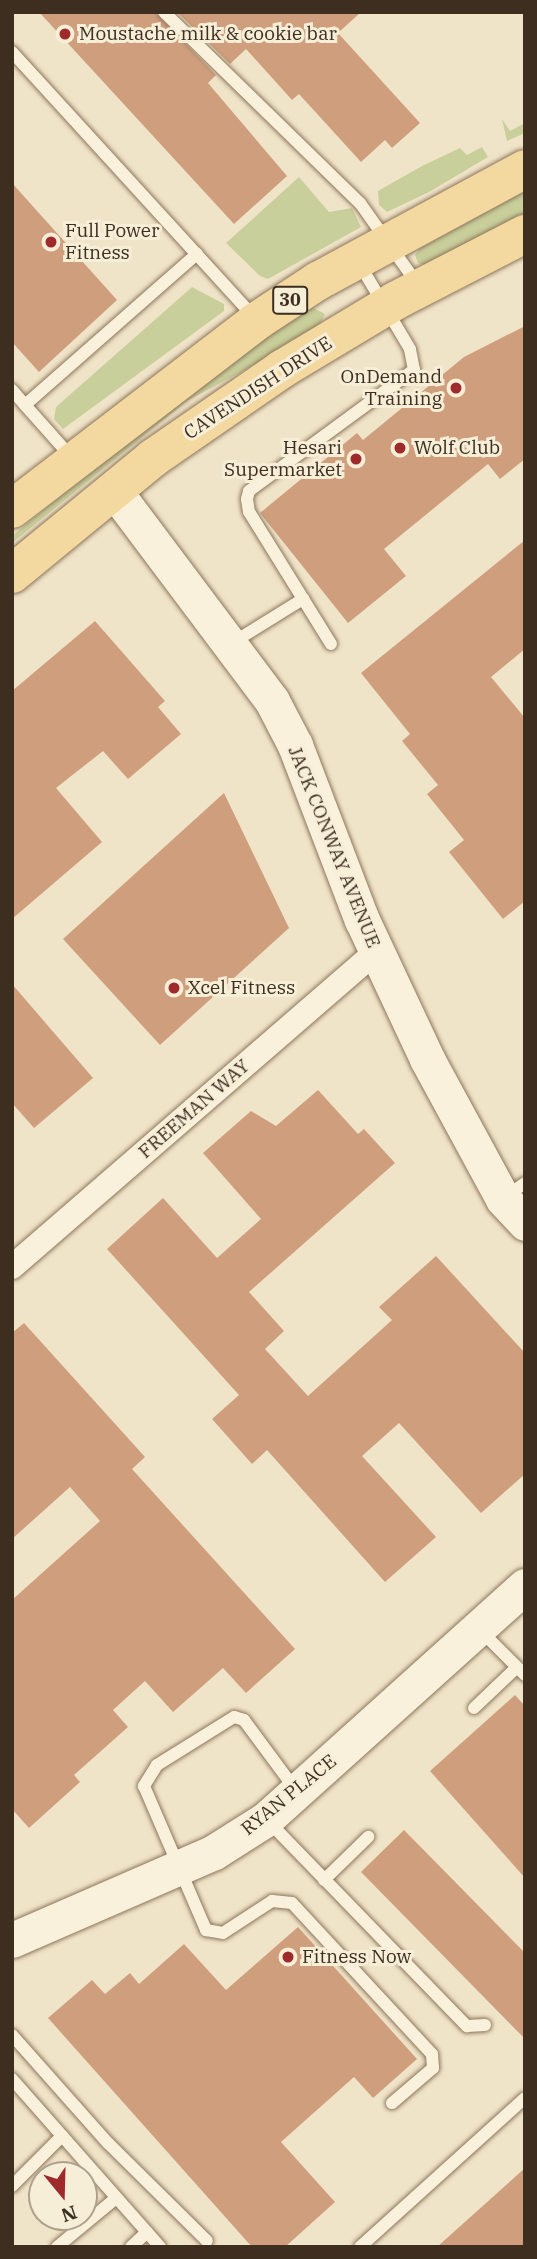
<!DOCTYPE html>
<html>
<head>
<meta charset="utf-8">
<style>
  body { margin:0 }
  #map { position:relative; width:537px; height:2259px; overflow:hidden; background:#f0e4c8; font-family:"IBM Plex Serif",serif }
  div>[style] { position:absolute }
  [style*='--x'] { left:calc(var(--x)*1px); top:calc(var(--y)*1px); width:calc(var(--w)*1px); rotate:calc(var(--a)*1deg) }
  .green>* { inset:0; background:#c9cf9b }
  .building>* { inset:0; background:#cf9f7d }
  .roads { filter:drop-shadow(0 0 2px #8d765c) drop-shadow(0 0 2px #8d765c) }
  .lane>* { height:12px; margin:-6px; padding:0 6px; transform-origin:6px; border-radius:6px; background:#faf1dc }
  .street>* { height:24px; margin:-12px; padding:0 12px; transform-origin:12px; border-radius:12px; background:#faf1dc }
  .secondary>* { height:35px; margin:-17.5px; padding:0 17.5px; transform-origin:17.5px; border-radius:17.5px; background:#faf1dc }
  .primary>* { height:38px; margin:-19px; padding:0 19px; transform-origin:19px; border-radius:19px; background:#f3d9a0 }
  .dots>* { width:19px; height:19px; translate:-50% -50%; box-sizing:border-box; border:4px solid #f7eed8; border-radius:50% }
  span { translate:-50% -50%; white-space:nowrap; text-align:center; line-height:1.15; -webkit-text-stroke:6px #f7eed8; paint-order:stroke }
  .shield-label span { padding:2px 5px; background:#f7eed8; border:2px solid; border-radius:5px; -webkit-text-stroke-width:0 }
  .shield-label { font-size:18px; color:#3d2e20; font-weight:700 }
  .poi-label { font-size:19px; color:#3d2e20 }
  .left { translate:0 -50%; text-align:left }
  .right { translate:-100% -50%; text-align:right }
  .street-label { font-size:19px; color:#3d2e20 }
  .frame { position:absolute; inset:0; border:14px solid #3d2e20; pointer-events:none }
  .north { position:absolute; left:28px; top:2161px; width:70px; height:70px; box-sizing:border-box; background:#f7eed8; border:2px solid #ada18e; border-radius:50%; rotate:161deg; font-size:19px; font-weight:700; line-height:28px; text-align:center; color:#3d2e20 }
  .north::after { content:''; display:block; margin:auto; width:24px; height:32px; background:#9e2a2b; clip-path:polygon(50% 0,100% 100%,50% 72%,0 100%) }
</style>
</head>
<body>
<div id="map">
  <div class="green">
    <div style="clip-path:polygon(502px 119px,510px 131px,525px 123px,525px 133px,507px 141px)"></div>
    <div style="clip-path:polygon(482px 147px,488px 157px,429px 192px,387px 212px,379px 205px,378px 191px,422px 166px,460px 148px,467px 155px)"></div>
    <div style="clip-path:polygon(299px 177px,329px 212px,352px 208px,361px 227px,268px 279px,260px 276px,226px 243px)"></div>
    <div style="clip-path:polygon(525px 191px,525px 213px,427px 266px,418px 263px,415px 255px,420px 248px)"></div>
    <div style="clip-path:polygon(192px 287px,224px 304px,224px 311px,63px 429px,54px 419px,56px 407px)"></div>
    <div style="clip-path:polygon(312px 307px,325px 314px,316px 332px,187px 401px,12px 543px,12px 536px,202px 381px)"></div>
  </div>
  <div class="building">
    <div style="clip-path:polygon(39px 12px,155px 12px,216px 75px,208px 83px,287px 176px,234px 224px)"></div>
    <div style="clip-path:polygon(177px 12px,361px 12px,338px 33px,420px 123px,392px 148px,385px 140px,361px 162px,299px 94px,292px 100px,246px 49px,230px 64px)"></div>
    <div style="clip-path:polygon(12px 183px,117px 300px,39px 372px,12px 342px)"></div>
    <div style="clip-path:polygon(525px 326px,525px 459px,500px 479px,488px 464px,384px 549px,406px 576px,348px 623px,260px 513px,357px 433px,363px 440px,464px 357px)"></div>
    <div style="clip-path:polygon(525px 540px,525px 649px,491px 677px,525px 718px,525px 901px,503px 919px,449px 852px,464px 840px,427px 794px,438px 785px,402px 741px,410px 734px,361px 673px)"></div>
    <div style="clip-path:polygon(95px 621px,165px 701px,158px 707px,181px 734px,128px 779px,103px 751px,56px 788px,102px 842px,12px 919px,12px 691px)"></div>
    <div style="clip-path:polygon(224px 793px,289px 928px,160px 1045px,63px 939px)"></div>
    <div style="clip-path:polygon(12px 984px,93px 1078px,34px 1128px,12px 1103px)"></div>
    <div style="clip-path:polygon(318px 1090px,358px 1134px,364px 1129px,395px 1163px,249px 1292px,284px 1331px,265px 1349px,308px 1396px,392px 1320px,379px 1307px,436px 1256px,525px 1353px,525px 1474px,481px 1513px,399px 1423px,362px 1456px,436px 1537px,385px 1582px,267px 1450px,252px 1464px,212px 1419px,239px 1395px,107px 1249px,163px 1198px,217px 1258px,261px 1219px,203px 1153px,251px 1111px,276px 1126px)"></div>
    <div style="clip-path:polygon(24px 1323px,145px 1457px,132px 1469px,295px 1649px,246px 1693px,223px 1668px,173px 1712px,145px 1681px,113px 1710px,128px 1727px,74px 1775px,80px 1782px,29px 1828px,12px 1809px,12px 1600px,100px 1521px,70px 1487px,12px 1539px,12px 1333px)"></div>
    <div style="clip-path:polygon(515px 1695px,525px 1706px,525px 1878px,430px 1771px)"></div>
    <div style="clip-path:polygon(404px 1830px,525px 1953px,525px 2039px,361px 1872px)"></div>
    <div style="clip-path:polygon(298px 1927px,417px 2059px,373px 2098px,354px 2077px,281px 2142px,335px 2202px,285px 2247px,252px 2247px,48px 2018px,92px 1980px,105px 1994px,130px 1973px,139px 1984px,184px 1944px,226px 1990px)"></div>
    <div style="clip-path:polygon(525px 2168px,525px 2247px,437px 2247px)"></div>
  </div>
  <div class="roads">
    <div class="lane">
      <div style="--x:164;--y:12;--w:274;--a:44.3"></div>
      <div style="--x:360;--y:203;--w:100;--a:54.7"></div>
      <div style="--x:12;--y:52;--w:360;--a:47.6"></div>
      <div style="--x:12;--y:390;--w:20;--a:49"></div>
      <div style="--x:73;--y:459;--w:72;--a:-131.6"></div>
      <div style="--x:25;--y:405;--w:229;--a:-41.3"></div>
      <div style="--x:232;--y:643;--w:84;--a:-31.8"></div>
      <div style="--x:331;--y:644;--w:155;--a:-121.8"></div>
      <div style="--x:249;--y:512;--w:13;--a:-99"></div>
      <div style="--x:247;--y:499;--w:8;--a:-76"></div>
      <div style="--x:249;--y:491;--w:205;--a:-36.3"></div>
      <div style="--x:414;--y:370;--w:21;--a:-101"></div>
      <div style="--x:410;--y:349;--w:100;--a:-120.7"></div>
      <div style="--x:505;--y:1197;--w:24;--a:-35"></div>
      <div style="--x:480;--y:1630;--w:64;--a:45"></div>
      <div style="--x:474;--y:1708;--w:59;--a:-43.6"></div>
      <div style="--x:295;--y:1789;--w:86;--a:-126.5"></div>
      <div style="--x:244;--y:1720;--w:10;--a:-163"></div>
      <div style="--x:234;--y:1717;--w:91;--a:148.1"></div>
      <div style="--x:157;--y:1765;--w:25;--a:122"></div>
      <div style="--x:144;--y:1786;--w:157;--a:66.7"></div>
      <div style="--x:206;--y:1930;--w:17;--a:10"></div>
      <div style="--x:223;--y:1933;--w:59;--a:-33.1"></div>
      <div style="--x:272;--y:1901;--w:20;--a:6"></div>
      <div style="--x:292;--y:1903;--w:206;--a:47.2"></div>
      <div style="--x:432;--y:2054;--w:14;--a:86"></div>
      <div style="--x:433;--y:2068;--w:54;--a:139.5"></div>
      <div style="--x:268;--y:1821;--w:286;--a:45.9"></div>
      <div style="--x:467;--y:2026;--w:18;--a:-3"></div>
      <div style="--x:324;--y:1880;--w:62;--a:-44.3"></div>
      <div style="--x:12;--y:2035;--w:144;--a:48.4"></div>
      <div style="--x:108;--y:2143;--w:139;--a:44.7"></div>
      <div style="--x:12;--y:2079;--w:224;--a:48.6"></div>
      <div style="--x:12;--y:2186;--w:71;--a:-45"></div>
      <div style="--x:57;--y:2247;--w:77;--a:-39.7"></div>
      <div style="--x:131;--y:2247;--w:22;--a:-43"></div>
      <div style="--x:360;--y:2247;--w:222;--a:-42.1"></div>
    </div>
    <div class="street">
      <div style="--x:12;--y:1267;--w:481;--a:-40.9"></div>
    </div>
    <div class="secondary">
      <div style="--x:113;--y:489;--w:265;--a:53.1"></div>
      <div style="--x:272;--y:701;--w:50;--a:62.4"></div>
      <div style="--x:295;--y:745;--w:187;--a:69.1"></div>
      <div style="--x:362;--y:920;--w:153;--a:64.9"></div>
      <div style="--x:427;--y:1059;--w:159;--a:61.5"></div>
      <div style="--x:503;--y:1199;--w:33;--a:47"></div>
      <div style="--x:12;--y:1940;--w:220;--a:-23.5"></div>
      <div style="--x:214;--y:1852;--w:62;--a:-32.4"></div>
      <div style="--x:266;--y:1819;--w:348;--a:-42"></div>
    </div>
    <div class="primary">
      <div style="--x:12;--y:509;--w:309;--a:-37.5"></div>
      <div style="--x:257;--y:321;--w:73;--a:-33.3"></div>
      <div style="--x:318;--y:281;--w:235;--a:-28.4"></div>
      <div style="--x:12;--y:574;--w:183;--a:-39.4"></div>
      <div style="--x:153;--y:458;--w:157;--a:-34.6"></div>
      <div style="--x:282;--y:369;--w:132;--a:-31"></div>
      <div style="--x:395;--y:301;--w:146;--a:-27.3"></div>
    </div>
  </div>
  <div class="dots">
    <div style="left:65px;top:34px;background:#9e2a2b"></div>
    <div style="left:51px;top:242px;background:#9e2a2b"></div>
    <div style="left:456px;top:388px;background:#9e2a2b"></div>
    <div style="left:400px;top:448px;background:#9e2a2b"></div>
    <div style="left:356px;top:459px;background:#9e2a2b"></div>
    <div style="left:174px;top:988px;background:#9e2a2b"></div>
    <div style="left:288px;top:1957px;background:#9e2a2b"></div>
  </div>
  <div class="shield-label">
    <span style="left:290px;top:300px">30</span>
  </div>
  <div class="poi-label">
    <span class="left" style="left:79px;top:34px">Moustache milk &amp; cookie bar</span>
    <span class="left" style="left:65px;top:242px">Full Power<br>Fitness</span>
    <span class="right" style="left:442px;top:388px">OnDemand<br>Training</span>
    <span class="right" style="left:342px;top:459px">Hesari<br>Supermarket</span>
    <span class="left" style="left:414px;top:448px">Wolf Club</span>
    <span class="left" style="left:188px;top:988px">Xcel Fitness</span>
    <span class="left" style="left:302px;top:1957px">Fitness Now</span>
  </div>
  <div class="street-label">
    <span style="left:258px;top:388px;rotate:-33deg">CAVENDISH DRIVE</span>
    <span style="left:334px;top:847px;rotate:68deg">JACK CONWAY AVENUE</span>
    <span style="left:194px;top:1109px;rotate:-41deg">FREEMAN WAY</span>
    <span style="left:289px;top:1795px;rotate:-39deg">RYAN PLACE</span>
  </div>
  <div class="frame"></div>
  <div class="north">N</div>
</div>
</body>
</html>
